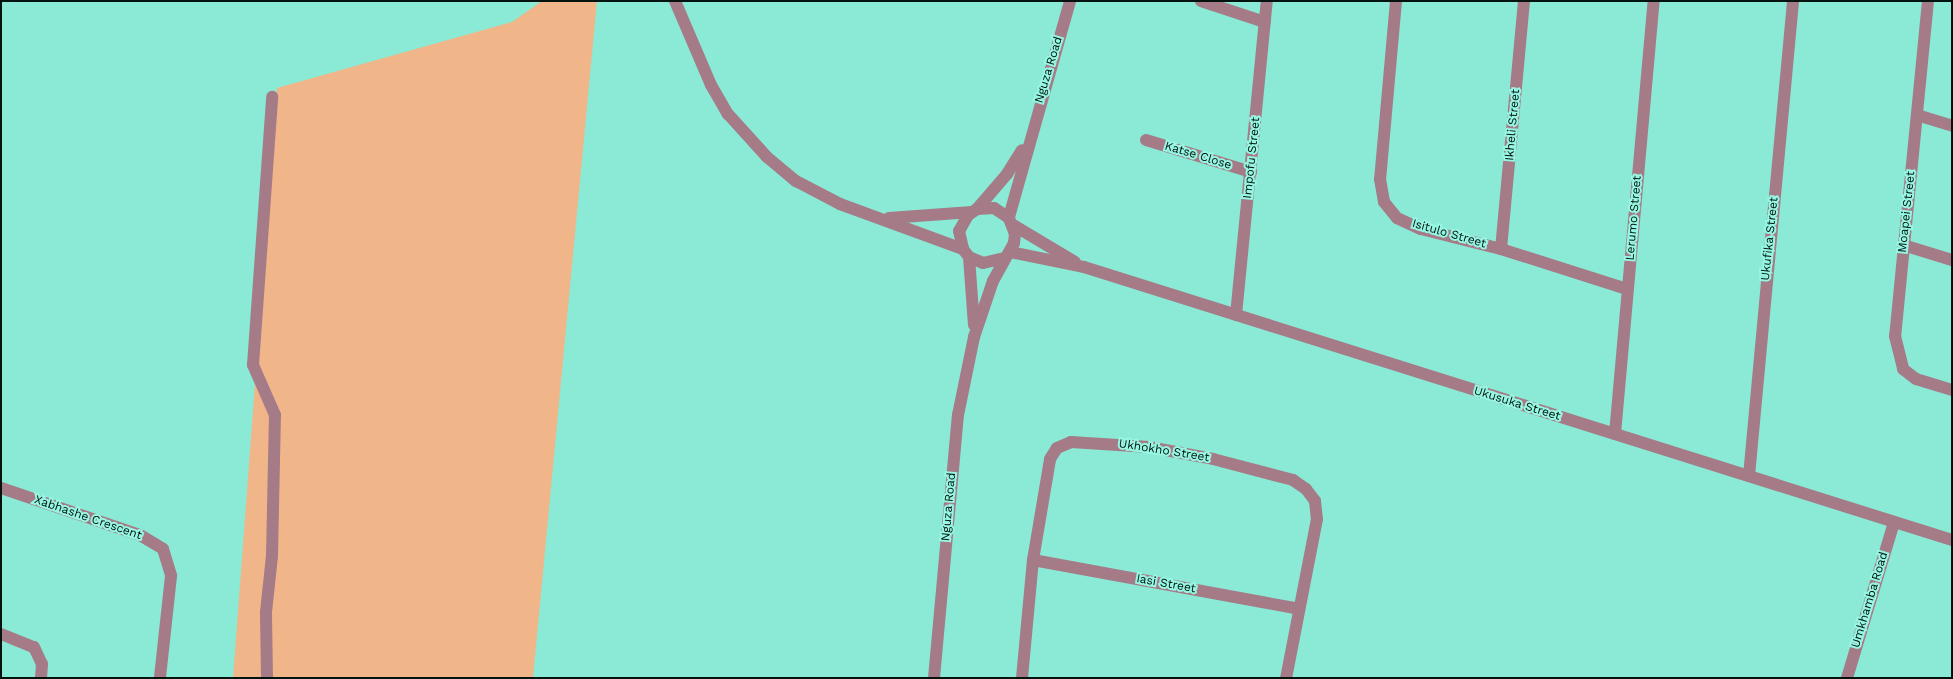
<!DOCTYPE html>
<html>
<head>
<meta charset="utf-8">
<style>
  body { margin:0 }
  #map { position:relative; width:1953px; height:679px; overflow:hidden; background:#8aead5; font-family:"Work Sans",sans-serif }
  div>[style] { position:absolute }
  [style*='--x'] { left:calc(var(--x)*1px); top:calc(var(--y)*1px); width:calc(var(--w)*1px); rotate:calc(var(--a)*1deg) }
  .green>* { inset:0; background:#f0b689 }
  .minor>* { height:12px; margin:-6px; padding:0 6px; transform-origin:6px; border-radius:6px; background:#a67b88 }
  span { translate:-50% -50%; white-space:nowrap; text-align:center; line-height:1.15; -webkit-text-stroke:4px #97f7e2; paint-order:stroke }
  .street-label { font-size:12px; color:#01130f }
  .frame { position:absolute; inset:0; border:2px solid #01130f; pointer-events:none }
</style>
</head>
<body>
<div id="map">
  <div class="green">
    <div style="clip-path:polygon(542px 1px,597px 1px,533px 678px,233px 678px,277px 88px,512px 22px)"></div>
  </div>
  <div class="minor">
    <div style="--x:675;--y:1;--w:91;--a:66.8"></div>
    <div style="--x:711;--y:85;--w:34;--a:60"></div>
    <div style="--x:728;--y:114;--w:58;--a:47.8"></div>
    <div style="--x:767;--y:157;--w:38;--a:40"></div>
    <div style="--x:796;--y:181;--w:50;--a:27.6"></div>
    <div style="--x:840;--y:204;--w:131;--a:20.1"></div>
    <div style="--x:1201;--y:1;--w:67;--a:18.2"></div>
    <div style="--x:1396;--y:1;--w:179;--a:95.1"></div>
    <div style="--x:1380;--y:179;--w:23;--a:80"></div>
    <div style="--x:1384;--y:202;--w:21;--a:51"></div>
    <div style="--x:1397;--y:218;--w:26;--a:25"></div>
    <div style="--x:1421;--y:229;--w:82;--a:14"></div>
    <div style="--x:1501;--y:249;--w:132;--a:17.6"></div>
    <div style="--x:1928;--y:1;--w:337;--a:95.6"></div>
    <div style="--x:1895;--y:336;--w:34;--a:76"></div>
    <div style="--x:1903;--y:369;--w:16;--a:38"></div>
    <div style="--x:1916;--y:379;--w:38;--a:17"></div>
    <div style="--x:1917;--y:115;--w:37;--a:17"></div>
    <div style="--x:1146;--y:140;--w:110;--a:16.9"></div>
    <div style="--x:977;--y:209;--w:46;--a:-49.4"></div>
    <div style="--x:1007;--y:174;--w:28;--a:-58"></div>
    <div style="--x:1009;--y:217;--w:224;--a:-74.2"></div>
    <div style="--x:889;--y:218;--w:83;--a:-4.1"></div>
    <div style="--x:1013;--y:225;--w:72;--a:30.8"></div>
    <div style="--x:1903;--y:245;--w:51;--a:17"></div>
    <div style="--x:1501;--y:249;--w:249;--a:-84.7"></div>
    <div style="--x:1010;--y:252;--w:76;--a:11.5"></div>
    <div style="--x:1084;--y:267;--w:910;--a:17.46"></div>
    <div style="--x:969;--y:257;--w:68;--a:85.8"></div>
    <div style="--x:1236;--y:315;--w:316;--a:-84.4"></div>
    <div style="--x:1615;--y:434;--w:435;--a:-84.9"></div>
    <div style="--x:1749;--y:476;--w:477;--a:-84.7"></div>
    <div style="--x:1;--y:488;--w:147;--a:18.7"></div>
    <div style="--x:140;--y:535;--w:27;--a:31"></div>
    <div style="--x:163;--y:549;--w:28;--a:73"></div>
    <div style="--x:171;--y:576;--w:103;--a:96.2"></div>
    <div style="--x:1033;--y:560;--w:270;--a:10.4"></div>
    <div style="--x:1;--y:634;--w:35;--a:22"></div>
    <div style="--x:34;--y:647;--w:19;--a:65"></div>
    <div style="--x:42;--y:664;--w:14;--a:94"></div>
    <div style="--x:267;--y:678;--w:66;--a:-90.9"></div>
    <div style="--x:266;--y:612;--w:56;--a:-83.9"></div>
    <div style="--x:272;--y:556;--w:141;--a:-88.8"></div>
    <div style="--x:275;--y:415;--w:55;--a:-113.7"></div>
    <div style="--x:253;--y:365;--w:269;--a:-85.9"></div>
    <div style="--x:934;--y:678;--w:264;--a:-84.8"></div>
    <div style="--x:958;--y:415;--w:80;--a:-78.4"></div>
    <div style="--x:974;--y:337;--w:59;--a:-71.3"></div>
    <div style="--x:993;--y:281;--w:43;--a:-61.1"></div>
    <div style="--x:1014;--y:243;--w:9;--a:-84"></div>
    <div style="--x:1015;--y:234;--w:17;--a:-111"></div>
    <div style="--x:1009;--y:218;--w:18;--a:-146"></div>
    <div style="--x:994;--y:208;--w:17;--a:177"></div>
    <div style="--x:977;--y:209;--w:11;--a:146"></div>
    <div style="--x:968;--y:215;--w:18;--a:119"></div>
    <div style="--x:959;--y:231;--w:18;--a:77"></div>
    <div style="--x:963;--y:249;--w:10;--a:53"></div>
    <div style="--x:969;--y:257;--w:15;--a:23"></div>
    <div style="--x:983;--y:263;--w:22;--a:-13"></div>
    <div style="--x:1022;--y:678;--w:119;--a:-84.7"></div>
    <div style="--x:1033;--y:560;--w:102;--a:-80.4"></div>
    <div style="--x:1050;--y:459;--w:13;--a:-58"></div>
    <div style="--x:1057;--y:448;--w:15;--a:-23"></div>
    <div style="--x:1071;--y:442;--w:78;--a:3.7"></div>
    <div style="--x:1149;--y:447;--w:65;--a:10.6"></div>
    <div style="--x:1213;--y:459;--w:83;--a:14.7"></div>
    <div style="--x:1293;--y:480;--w:16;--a:35"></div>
    <div style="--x:1306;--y:489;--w:15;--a:53"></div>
    <div style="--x:1315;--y:501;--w:18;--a:84"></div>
    <div style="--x:1317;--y:519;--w:162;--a:101"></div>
    <div style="--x:1847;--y:678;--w:163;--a:-73.2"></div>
  </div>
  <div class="street-label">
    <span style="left:1049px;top:70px;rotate:-73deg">Nguza Road</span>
    <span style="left:1513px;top:125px;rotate:-85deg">Ikheli Street</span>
    <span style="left:1198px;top:156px;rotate:17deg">Katse Close</span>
    <span style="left:1252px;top:158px;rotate:-84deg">Impofu Street</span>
    <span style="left:1907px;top:212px;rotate:-84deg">Moapei Street</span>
    <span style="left:1634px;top:218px;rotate:-85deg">Lerumo Street</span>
    <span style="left:1449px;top:234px;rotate:16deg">Isitulo Street</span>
    <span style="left:1770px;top:239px;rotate:-84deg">Ukufika Street</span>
    <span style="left:1517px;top:404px;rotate:17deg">Ukusuka Street</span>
    <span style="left:1164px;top:451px;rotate:9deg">Ukhokho Street</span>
    <span style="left:949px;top:507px;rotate:-85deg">Nguza Road</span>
    <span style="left:88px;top:518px;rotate:19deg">Xabhashe Crescent</span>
    <span style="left:1166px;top:584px;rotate:10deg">Iasi Street</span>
    <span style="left:1870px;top:600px;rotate:-73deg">Umkhamba Road</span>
  </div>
  <div class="frame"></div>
</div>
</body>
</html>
